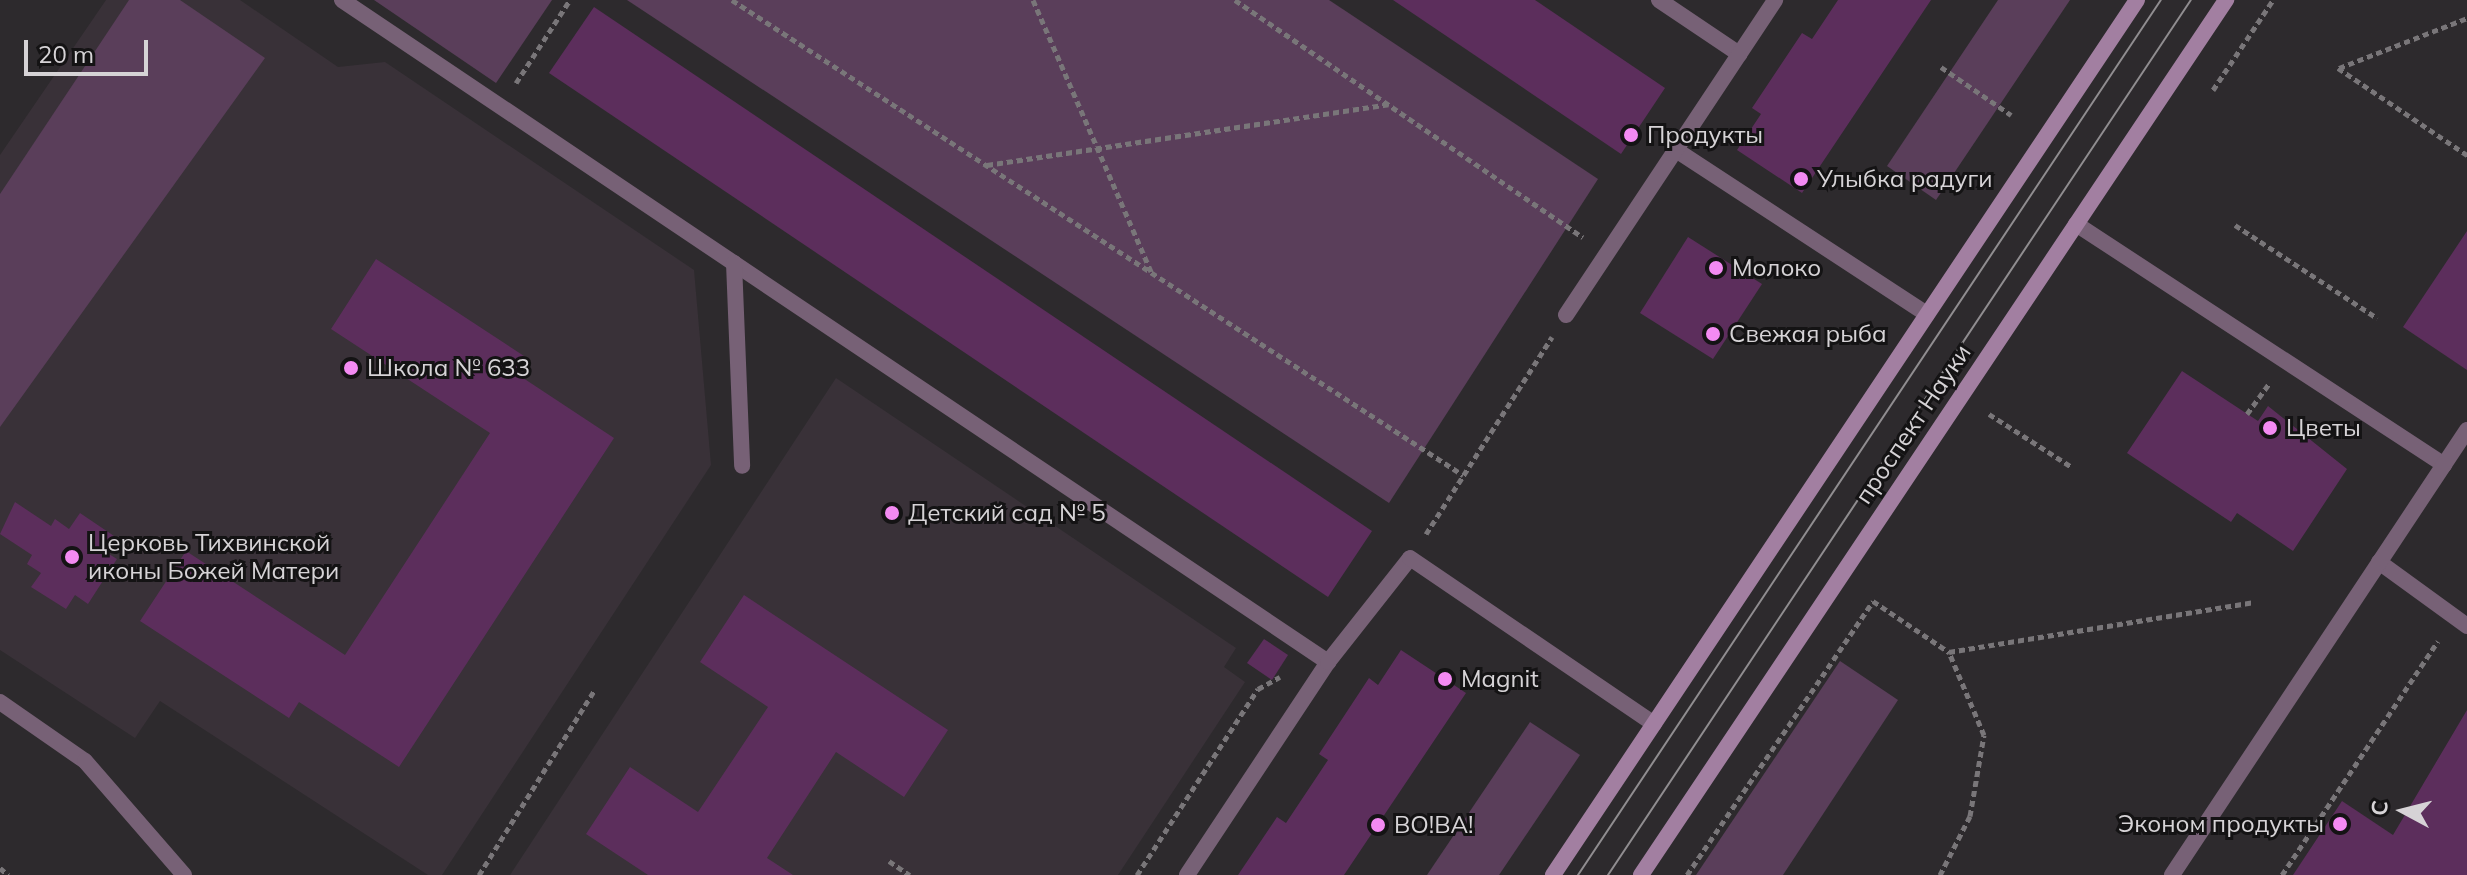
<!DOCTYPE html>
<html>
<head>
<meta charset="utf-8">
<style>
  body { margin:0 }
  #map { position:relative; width:2467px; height:875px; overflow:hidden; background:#2d2a2d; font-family:Mulish,sans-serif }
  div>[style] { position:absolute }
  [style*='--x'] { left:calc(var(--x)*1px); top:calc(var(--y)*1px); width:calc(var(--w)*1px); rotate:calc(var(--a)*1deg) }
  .built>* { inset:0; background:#393138 }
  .green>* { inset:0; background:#5a3e5a }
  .building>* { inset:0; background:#5c2e5c }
  .path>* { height:5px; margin-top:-2.5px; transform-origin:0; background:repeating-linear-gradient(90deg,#797679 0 6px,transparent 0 10px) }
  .service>* { height:16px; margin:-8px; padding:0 8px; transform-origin:8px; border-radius:8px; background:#776176 }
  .secondary>* { height:16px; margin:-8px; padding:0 8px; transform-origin:8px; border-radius:8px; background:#a27fa1 }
  .tram>* { height:2px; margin:-1px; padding:0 1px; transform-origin:1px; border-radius:1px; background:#908d90 }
  .dots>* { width:22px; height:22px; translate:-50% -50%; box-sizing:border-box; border:4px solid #141314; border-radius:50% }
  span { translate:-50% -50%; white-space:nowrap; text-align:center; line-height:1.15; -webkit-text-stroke:6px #141314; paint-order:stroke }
  .poi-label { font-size:24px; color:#d6d3d6 }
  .left { translate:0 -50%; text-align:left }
  .right { translate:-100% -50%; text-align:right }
  .street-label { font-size:24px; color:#d6d3d6 }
  .north { position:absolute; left:2363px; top:771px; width:80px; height:80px; -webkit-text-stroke:6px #141314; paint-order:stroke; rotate:277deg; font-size:22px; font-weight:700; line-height:32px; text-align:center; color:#d6d3d6 }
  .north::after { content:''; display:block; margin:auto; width:28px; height:36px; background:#d6d3d6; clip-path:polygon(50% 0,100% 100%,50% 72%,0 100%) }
  .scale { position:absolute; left:24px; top:40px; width:124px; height:36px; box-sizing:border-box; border:4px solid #d6d3d6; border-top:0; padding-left:10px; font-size:24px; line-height:28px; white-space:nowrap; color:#d6d3d6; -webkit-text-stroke:6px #141314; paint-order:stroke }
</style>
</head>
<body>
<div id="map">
  <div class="built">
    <div style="clip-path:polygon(106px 0,240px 0,338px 67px,385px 62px,694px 270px,711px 465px,442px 875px,428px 875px,160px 701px,135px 738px,0 650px,0 155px)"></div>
    <div style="clip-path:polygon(836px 378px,1236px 648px,1224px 667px,1245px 682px,1118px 875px,510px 875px)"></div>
  </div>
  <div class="green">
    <div style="clip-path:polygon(129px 0,180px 0,265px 58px,0 427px,0 194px)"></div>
    <div style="clip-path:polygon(374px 0,552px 0,496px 83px)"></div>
    <div style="clip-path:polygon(627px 0,1329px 0,1598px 179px,1389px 503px)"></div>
    <div style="clip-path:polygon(1998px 0,2070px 0,1936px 200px,1887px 166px)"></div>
    <div style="clip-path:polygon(1840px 661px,1898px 700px,1783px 875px,1696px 875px)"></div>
    <div style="clip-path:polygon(1530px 722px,1580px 755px,1499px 875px,1427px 875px)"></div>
  </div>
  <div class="building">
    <div style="clip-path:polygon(1393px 0,1535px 0,1665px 88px,1621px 154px)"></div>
    <div style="clip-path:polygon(1838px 0,1931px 0,1802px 193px,1737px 150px,1761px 114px,1752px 108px,1802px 33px,1812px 39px)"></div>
    <div style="clip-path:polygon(594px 7px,1372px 531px,1328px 597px,549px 73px)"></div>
    <div style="clip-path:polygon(2467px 231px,2467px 370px,2403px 327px)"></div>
    <div style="clip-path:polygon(1688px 237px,1762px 284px,1713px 359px,1640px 313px)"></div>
    <div style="clip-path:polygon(376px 259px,524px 356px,514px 372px,614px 438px,399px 767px,299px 702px,289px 718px,140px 621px,186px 551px,345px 655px,490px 433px,331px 329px)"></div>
    <div style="clip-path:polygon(2182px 371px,2258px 421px,2268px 406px,2347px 469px,2293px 551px,2237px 513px,2231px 522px,2127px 453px)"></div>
    <div style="clip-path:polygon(15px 502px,51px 526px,55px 519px,69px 529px,80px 513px,114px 536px,104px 551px,117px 559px,88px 604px,75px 595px,66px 609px,31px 587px,41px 573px,27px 564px,32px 555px,0 534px)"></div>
    <div style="clip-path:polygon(744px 595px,948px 730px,904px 797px,836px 752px,767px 858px,793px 875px,648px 875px,586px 834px,630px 767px,698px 812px,768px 707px,700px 662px)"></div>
    <div style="clip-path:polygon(1264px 639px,1288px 655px,1272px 680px,1247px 663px)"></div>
    <div style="clip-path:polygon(1401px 650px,1466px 693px,1344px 875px,1238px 875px,1277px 817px,1286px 823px,1328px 760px,1319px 754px,1369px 678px,1378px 685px)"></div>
    <div style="clip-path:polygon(2467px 710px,2467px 875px,2293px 875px,2342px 801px,2393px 835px)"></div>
  </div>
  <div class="path">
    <div style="--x:732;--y:0;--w:872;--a:33.02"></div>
    <div style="--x:1033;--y:0;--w:296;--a:66.5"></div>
    <div style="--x:1235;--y:0;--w:421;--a:34.3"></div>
    <div style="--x:1941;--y:67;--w:85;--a:34.4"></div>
    <div style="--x:2338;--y:68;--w:156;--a:34"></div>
    <div style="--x:2339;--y:68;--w:137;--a:-21.3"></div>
    <div style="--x:516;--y:83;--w:99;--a:-57"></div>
    <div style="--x:2213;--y:90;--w:108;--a:-56.3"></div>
    <div style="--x:987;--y:165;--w:406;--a:-8.6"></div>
    <div style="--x:2235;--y:225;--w:170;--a:33.2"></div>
    <div style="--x:1989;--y:414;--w:98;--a:32.6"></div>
    <div style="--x:2247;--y:414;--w:39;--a:-54"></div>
    <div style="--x:1426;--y:534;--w:234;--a:-57.4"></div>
    <div style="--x:889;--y:861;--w:25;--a:34"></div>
    <div style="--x:0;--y:868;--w:11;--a:41"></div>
    <div style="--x:479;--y:875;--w:217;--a:-58"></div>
    <div style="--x:1137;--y:875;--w:222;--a:-57"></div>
    <div style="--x:1258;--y:689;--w:25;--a:-29"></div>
    <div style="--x:1687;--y:875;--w:331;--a:-55.8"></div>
    <div style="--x:1873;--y:601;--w:92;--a:33.9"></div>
    <div style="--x:1940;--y:875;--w:66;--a:-63"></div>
    <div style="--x:1970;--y:816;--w:82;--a:-80.2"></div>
    <div style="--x:1984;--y:735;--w:90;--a:-112.9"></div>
    <div style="--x:1949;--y:652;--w:308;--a:-9.3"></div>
    <div style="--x:2282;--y:875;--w:281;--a:-56.3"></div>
  </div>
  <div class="service">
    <div style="--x:342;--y:0;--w:1188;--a:33.88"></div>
    <div style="--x:1659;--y:0;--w:97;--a:34"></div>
    <div style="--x:1676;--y:150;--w:300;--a:33.2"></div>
    <div style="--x:2076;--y:224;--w:440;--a:33.2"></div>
    <div style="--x:734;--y:263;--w:203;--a:87.7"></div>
    <div style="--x:1566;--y:315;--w:378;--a:-56.4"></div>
    <div style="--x:2379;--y:562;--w:109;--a:36"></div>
    <div style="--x:0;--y:702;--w:103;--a:34.8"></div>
    <div style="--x:85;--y:761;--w:151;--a:49"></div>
    <div style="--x:1187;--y:875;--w:255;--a:-56.5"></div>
    <div style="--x:1328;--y:662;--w:132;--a:-51.7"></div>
    <div style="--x:1410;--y:558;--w:295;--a:34.2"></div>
    <div style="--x:2172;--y:875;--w:534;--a:-56.46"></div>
  </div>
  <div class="secondary">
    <div style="--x:1553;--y:875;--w:1052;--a:-56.28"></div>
    <div style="--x:1641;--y:875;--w:1053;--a:-56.23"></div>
  </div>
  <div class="tram">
    <div style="--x:1578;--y:875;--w:1051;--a:-56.33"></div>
    <div style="--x:1608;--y:875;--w:1051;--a:-56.33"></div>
  </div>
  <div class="dots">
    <div style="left:1631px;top:135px;background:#f38af2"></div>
    <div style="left:1801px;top:179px;background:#f38af2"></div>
    <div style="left:1716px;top:268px;background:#f38af2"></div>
    <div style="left:1713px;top:334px;background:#f38af2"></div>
    <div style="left:351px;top:368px;background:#f38af2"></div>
    <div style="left:2270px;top:428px;background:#f38af2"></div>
    <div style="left:892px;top:513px;background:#f38af2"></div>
    <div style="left:72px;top:557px;background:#f38af2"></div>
    <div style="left:1445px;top:679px;background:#f38af2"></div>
    <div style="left:2340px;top:824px;background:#f38af2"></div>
    <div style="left:1378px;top:825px;background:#f38af2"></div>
  </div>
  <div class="poi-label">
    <span class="left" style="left:1647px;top:135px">Продукты</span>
    <span class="left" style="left:1817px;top:179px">Улыбка радуги</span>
    <span class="left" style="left:1732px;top:268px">Молоко</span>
    <span class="left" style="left:1729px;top:334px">Свежая рыба</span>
    <span class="left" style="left:367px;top:368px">Школа № 633</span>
    <span class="left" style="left:2286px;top:428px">Цветы</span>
    <span class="left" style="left:908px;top:513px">Детский сад № 5</span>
    <span class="left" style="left:88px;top:557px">Церковь Тихвинской<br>иконы Божей Матери</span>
    <span class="left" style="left:1461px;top:679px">Magnit</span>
    <span class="right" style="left:2324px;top:824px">Эконом продукты</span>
    <span class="left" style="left:1394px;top:825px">ВО!ВА!</span>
  </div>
  <div class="street-label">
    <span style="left:1913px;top:424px;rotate:-56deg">проспект Науки</span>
  </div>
  <div class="north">С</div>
  <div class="scale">20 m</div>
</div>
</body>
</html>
